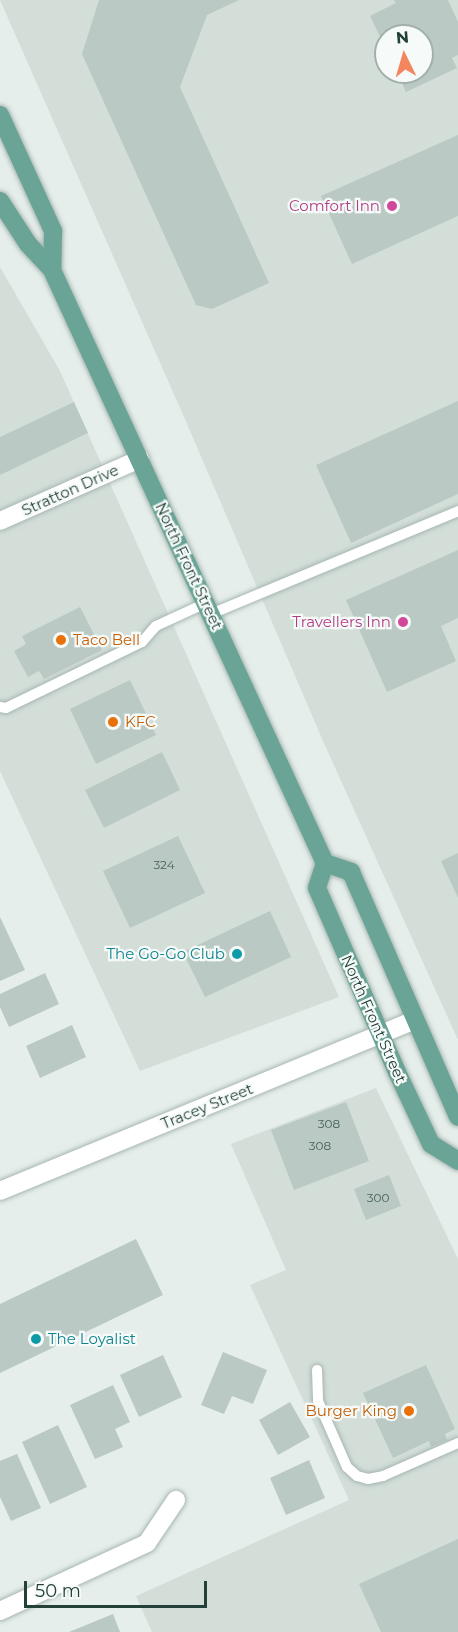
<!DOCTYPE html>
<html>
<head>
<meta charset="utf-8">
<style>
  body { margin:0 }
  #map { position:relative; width:458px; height:1632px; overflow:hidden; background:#e5eeea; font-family:Montserrat,sans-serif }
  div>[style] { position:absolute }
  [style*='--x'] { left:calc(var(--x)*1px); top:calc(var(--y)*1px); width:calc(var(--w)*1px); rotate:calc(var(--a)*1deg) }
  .built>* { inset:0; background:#d3ded9 }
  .building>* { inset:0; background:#bac9c3 }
  .roads { filter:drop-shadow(0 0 2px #a7b6b1) drop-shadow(0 0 2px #a7b6b1) }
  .lane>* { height:10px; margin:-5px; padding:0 5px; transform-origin:5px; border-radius:5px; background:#fff }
  .street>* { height:18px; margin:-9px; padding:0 9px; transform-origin:9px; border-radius:9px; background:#fff }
  .secondary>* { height:18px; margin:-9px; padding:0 9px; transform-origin:9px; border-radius:9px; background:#fff }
  .primary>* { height:18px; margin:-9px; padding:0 9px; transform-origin:9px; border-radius:9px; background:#69a496 }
  .dots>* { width:16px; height:16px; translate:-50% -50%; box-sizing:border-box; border:3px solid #f6faf8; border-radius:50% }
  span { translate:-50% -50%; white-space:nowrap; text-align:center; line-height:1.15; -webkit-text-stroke:4.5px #f6faf8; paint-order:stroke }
  .number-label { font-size:12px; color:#49625c }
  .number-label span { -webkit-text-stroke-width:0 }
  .hotel-label { font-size:15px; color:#b23c85 }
  .right { translate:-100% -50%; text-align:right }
  .street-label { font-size:15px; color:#234039 }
  .food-label { font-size:15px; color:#c56008 }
  .left { translate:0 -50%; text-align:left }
  .culture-label { font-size:15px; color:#0d838f }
  .north { position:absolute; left:374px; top:24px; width:60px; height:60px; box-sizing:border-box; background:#f6faf8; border:2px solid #a2b0ac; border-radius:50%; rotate:355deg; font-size:16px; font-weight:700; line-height:24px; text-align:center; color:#234039 }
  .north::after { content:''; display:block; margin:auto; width:21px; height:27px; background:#f3865e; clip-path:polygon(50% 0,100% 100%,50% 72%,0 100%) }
  .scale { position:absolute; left:24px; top:1581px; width:183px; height:27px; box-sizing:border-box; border:3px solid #234039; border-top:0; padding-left:8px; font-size:18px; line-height:21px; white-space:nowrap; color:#234039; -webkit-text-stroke:4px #f6faf8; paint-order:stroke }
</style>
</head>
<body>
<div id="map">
  <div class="built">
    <div style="clip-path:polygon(evenodd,0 0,458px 0,458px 1040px,323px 741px,184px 417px,0 0,386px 36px,422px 36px,422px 72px,386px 72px,386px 36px)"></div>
    <div style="clip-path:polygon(0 267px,60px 371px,339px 997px,140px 1071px,0 771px)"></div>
    <div style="clip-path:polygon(376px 1088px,458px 1259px,458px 1632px,152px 1632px,136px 1596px,349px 1500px,250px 1285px,286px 1270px,231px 1144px)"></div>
  </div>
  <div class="building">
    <div style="clip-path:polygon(99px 0,239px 0,207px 15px,180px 87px,269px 283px,212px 309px,196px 305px,82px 54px)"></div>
    <div style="clip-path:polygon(394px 0,448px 0,458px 22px,458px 55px,452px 58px,457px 68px,406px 92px,397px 72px,422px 72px,422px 36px,386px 36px,386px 49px,370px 16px,396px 3px)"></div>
    <div style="clip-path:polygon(458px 135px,458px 216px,352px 264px,321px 196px)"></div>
    <div style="clip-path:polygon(458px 401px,458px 494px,351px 543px,316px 465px)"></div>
    <div style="clip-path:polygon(74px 402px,88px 433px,0 475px,0 437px)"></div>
    <div style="clip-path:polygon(458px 550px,458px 618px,441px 626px,456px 661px,387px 692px,346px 600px)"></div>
    <div style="clip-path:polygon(80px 607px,102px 650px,44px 679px,39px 671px,28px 677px,14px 651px,26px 644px,22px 636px)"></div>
    <div style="clip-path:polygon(130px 680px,156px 735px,96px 764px,70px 709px)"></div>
    <div style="clip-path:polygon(162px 752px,180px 790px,104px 828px,85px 790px)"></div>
    <div style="clip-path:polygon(178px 836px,205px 893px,130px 928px,103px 871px)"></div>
    <div style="clip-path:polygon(458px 853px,458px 898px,441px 861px)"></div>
    <div style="clip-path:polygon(270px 911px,291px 957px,205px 997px,183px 952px)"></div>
    <div style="clip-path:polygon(0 917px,25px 970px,0 981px)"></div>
    <div style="clip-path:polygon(45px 973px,59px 1004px,9px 1027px,0 1007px,0 994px)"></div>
    <div style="clip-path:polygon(72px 1025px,86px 1057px,40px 1078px,26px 1046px)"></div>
    <div style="clip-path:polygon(346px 1102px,369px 1161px,294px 1190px,271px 1130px)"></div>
    <div style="clip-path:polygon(389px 1175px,401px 1206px,366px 1220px,354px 1189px)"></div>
    <div style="clip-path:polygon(136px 1239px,163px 1295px,0 1373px,0 1304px)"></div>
    <div style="clip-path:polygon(223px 1352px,267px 1370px,253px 1404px,232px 1396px,224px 1414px,201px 1405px)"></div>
    <div style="clip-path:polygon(163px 1355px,182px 1397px,139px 1417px,120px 1375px)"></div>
    <div style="clip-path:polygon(426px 1365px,455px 1429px,445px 1434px,447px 1440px,431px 1447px,429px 1441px,393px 1458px,363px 1393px)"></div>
    <div style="clip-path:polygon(113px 1385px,130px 1422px,115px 1429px,123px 1447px,95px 1459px,70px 1405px)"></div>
    <div style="clip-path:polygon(290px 1402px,310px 1437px,278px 1455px,259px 1420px)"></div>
    <div style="clip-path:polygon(58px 1425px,87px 1487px,50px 1504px,22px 1442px)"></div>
    <div style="clip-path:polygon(17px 1454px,41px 1508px,11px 1521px,0 1497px,0 1461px)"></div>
    <div style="clip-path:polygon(309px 1460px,325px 1498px,286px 1515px,270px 1478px)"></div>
    <div style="clip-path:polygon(458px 1539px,458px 1632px,381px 1632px,359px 1584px)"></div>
    <div style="clip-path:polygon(113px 1614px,120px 1632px,69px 1632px)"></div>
  </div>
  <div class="roads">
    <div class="lane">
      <div style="--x:211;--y:614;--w:268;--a:-22.6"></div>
      <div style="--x:0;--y:707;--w:6;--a:9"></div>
      <div style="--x:6;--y:708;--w:151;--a:-25.9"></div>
      <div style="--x:142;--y:642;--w:21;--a:-49"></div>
      <div style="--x:156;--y:626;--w:55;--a:-24.7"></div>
      <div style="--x:317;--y:1370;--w:31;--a:88"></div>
      <div style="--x:318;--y:1401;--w:72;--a:66.3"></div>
      <div style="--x:347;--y:1467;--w:13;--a:42"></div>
      <div style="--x:357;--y:1476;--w:11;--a:15"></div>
      <div style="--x:368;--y:1479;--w:15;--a:-11"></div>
      <div style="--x:383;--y:1476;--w:82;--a:-23.7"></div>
    </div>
    <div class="street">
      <div style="--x:0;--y:521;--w:153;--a:-23.9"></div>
      <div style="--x:0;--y:1611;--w:162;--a:-24.8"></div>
      <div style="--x:147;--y:1543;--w:52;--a:-56"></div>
    </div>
    <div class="secondary">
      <div style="--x:0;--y:1191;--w:448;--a:-22.4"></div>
    </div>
    <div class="primary">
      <div style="--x:0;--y:115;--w:128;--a:65.4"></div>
      <div style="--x:53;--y:231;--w:39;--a:91"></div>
      <div style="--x:0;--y:201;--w:51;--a:56.9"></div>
      <div style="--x:28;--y:244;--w:35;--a:47"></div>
      <div style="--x:52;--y:270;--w:653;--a:65.28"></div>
      <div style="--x:325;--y:863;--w:26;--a:108"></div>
      <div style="--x:317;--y:888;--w:201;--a:66.5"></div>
      <div style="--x:397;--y:1072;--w:80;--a:64.7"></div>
      <div style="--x:431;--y:1144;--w:32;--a:32"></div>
      <div style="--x:325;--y:863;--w:28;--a:19"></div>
      <div style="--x:351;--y:872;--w:267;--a:66.4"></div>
    </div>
  </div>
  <div class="dots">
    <div style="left:392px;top:206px;background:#d1479c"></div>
    <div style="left:403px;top:622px;background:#d1479c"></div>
    <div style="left:61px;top:640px;background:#e8710a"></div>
    <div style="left:113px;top:722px;background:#e8710a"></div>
    <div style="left:237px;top:954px;background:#0f9aa8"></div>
    <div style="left:36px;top:1339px;background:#0f9aa8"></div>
    <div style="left:409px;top:1411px;background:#e8710a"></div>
  </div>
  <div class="number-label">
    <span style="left:164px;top:865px">324</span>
    <span style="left:329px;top:1124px">308</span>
    <span style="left:320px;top:1146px">308</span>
    <span style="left:378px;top:1198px">300</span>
  </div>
  <div class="hotel-label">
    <span class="right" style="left:380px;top:206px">Comfort Inn</span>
    <span class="right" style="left:391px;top:622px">Travellers Inn</span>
  </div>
  <div class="street-label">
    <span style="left:70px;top:490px;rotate:-24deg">Stratton Drive</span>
    <span style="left:189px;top:566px;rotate:65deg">North Front Street</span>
    <span style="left:374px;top:1019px;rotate:66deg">North Front Street</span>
    <span style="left:207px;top:1106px;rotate:-22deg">Tracey Street</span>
  </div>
  <div class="food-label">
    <span class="left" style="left:73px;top:640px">Taco Bell</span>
    <span class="left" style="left:125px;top:722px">KFC</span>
    <span class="right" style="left:397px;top:1411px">Burger King</span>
  </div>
  <div class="culture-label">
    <span class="right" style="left:225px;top:954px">The Go-Go Club</span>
    <span class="left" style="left:48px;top:1339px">The Loyalist</span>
  </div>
  <div class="north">N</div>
  <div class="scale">50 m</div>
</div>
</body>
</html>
